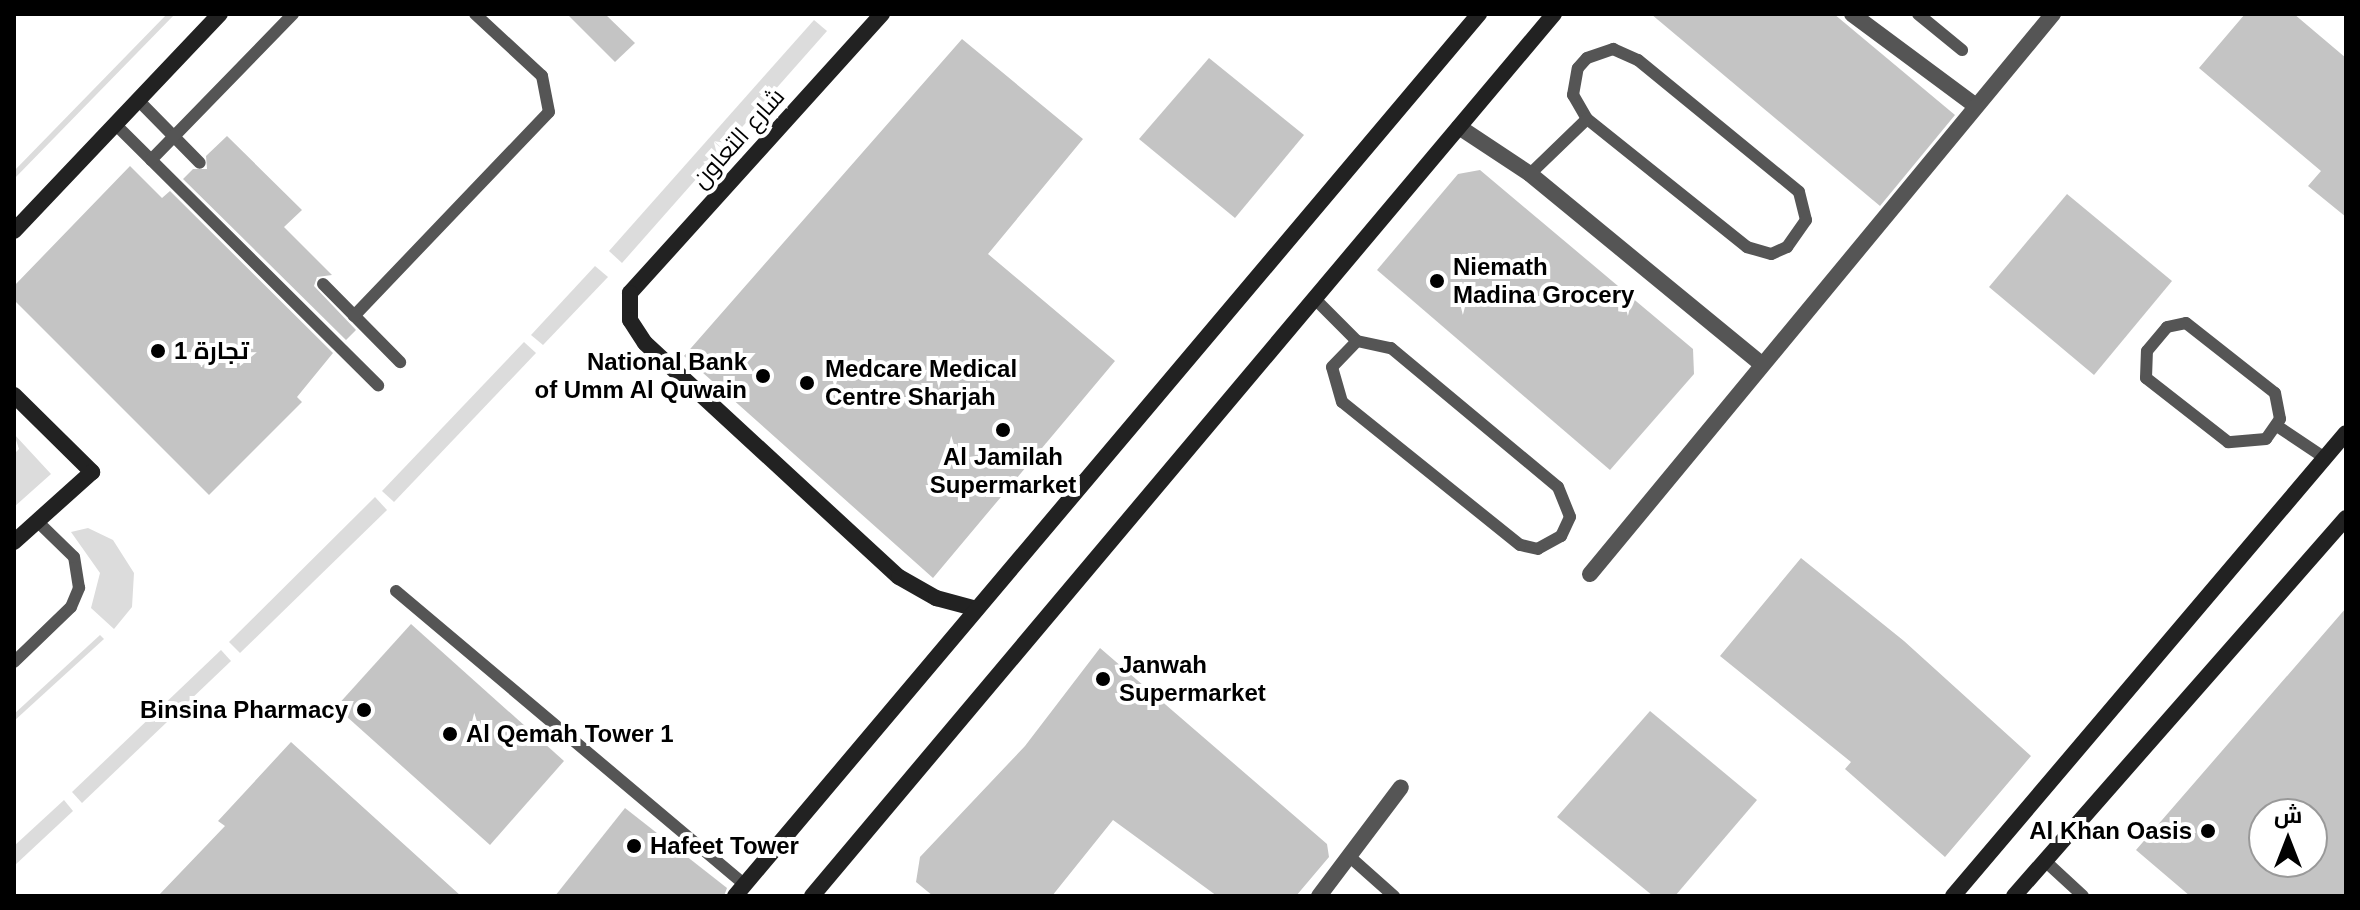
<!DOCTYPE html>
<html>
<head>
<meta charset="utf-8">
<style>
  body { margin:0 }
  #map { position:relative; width:2360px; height:910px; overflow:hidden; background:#fff; font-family:Arial,Cairo,sans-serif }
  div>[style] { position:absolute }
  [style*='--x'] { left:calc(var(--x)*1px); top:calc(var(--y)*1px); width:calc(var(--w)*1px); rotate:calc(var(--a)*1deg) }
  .green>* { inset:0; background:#dcdcdc }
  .building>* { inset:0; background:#c4c4c4 }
  .lane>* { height:12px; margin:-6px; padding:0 6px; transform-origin:6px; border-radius:6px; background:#555 }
  .street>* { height:16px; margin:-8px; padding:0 8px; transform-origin:8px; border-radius:8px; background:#555 }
  .secondary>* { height:16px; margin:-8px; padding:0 8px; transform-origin:8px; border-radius:8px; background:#222 }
  .dots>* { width:22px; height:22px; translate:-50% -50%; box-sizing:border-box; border:4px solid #fff; border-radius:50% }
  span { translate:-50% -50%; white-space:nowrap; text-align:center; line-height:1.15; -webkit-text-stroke:8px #fff; paint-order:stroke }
  .street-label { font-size:24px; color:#000 }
  .poi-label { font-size:24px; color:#000; font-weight:700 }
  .left { translate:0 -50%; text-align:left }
  .right { translate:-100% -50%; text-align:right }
  .frame { position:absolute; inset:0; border:16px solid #000; pointer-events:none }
  .north { position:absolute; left:2248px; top:798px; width:80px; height:80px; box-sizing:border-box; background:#fff; border:2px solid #999; border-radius:50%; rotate:0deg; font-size:22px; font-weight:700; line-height:32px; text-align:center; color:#000 }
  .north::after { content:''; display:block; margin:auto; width:28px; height:36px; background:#000; clip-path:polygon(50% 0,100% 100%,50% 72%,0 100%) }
</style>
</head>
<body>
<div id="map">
  <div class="green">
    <div style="clip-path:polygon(167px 14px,175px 14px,14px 179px,14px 171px)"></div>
    <div style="clip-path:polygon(814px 20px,827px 31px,622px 263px,609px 251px)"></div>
    <div style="clip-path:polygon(595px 266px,608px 277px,543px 345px,531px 335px)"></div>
    <div style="clip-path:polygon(524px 342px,536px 353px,394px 502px,382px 491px)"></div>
    <div style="clip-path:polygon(14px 434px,51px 474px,14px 507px,14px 454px,19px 449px)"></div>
    <div style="clip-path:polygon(375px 497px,387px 510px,240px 653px,229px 642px)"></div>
    <div style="clip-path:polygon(88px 528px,113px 540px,134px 573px,132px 607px,114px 629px,91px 608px,100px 573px,71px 532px)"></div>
    <div style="clip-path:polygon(100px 635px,104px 639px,14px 721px,14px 714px)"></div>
    <div style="clip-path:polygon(221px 650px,231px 661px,82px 803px,72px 792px)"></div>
    <div style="clip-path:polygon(64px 800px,73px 811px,14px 866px,14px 846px)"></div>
  </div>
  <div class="building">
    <div style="clip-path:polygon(567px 14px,605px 14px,635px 43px,615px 62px)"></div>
    <div style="clip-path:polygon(1651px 14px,1834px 14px,1955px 115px,1880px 206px)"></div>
    <div style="clip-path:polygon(2245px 14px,2294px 14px,2346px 58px,2346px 217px,2308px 186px,2321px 171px,2199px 68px)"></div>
    <div style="clip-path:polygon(962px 39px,1083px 139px,988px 254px,1115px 361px,933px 578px,684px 356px)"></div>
    <div style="clip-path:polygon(1209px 58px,1304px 135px,1235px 218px,1139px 139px)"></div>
    <div style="clip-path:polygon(227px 136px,302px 210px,284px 227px,332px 275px,317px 277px,314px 286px,356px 330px,346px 340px,183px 179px,193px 169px,207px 169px,206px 156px)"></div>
    <div style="clip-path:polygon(130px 166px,162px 198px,170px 191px,333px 353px,297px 397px,302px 402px,209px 495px,14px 300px,14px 286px)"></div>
    <div style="clip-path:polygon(1480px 170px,1693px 349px,1694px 374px,1610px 470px,1377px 270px,1458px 174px)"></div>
    <div style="clip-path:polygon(2067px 194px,2172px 281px,2094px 375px,1989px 287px)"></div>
    <div style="clip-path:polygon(1801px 558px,1904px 641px,2031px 756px,1945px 857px,1845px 769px,1851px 762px,1720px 656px)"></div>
    <div style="clip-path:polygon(evenodd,2346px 608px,2346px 896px,2190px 896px,2136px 850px,2346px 608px,2264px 814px,2312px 814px,2312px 862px,2264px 862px,2264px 814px)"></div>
    <div style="clip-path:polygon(411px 624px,564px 761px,490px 845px,336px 707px)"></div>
    <div style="clip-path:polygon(1100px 648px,1327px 844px,1329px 857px,1296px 896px,1217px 896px,1113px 820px,1052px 896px,933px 896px,916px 882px,920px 857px,1025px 746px)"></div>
    <div style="clip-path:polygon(1650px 711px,1757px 800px,1675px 896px,1653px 896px,1557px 817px)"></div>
    <div style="clip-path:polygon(291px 742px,461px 896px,158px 896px,225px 826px,218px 821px)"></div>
    <div style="clip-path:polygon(625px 808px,727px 888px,724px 896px,555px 896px)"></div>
  </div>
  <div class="lane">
    <div style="--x:1918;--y:14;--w:57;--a:39.3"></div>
    <div style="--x:1613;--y:49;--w:27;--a:24"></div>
    <div style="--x:1638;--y:60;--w:208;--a:39.3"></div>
    <div style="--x:1799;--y:192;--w:29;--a:76"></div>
    <div style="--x:1806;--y:220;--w:33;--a:125"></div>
    <div style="--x:1787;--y:247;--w:17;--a:156"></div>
    <div style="--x:1771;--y:254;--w:25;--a:-164"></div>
    <div style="--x:1747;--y:247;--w:205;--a:-141.3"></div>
    <div style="--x:1587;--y:119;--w:28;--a:-120"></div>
    <div style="--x:1573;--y:95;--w:27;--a:-80"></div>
    <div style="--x:1578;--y:68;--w:13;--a:-48"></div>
    <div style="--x:1587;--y:58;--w:28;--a:-19"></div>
    <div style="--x:138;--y:100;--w:88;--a:45.5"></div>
    <div style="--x:115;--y:124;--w:371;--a:44.8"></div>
    <div style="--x:151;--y:160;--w:204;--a:-45.8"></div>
    <div style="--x:1530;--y:174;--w:79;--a:-44"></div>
    <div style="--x:323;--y:284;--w:110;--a:45.4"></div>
    <div style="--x:1314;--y:298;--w:61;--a:45"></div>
    <div style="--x:354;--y:316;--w:282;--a:-46.3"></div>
    <div style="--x:549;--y:112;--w:37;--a:-101"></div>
    <div style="--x:542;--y:76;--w:91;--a:-137.2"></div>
    <div style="--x:2186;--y:323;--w:113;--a:38.2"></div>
    <div style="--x:2275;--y:393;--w:26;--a:79"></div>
    <div style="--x:2280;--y:419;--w:24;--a:125"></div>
    <div style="--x:2266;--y:439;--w:38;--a:175"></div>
    <div style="--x:2228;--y:442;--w:104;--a:-142"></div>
    <div style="--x:2146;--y:378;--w:27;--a:-88"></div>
    <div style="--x:2147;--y:351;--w:31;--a:-50"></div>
    <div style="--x:2167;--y:327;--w:19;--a:-12"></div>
    <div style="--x:1357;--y:341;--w:35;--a:12"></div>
    <div style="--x:1391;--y:348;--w:217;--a:39.8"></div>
    <div style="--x:1558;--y:487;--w:32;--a:68"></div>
    <div style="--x:1570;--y:517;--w:21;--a:115"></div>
    <div style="--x:1561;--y:536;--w:26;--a:151"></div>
    <div style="--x:1538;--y:549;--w:18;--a:-167"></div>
    <div style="--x:1520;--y:545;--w:228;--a:-141.2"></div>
    <div style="--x:1342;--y:402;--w:36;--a:-106"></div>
    <div style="--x:1332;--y:367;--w:36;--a:-46"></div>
    <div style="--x:2277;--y:426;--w:58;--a:33.7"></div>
    <div style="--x:396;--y:591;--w:456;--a:40.1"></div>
    <div style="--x:14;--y:662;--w:79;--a:-44"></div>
    <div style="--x:71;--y:607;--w:21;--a:-67"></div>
    <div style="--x:79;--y:588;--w:31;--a:-99"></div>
    <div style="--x:74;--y:557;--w:52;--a:-135.8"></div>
    <div style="--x:1350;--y:857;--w:59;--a:41.6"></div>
    <div style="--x:2044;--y:860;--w:53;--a:42.7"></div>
  </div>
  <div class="street">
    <div style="--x:1852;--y:14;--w:151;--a:36.6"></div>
    <div style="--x:1459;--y:127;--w:85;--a:33.5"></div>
    <div style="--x:1530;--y:174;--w:299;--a:39.4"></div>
    <div style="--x:1590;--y:574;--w:727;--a:-50.42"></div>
    <div style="--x:1319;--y:896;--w:136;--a:-53"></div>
  </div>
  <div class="secondary">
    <div style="--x:882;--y:14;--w:376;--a:132.1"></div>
    <div style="--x:630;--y:293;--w:27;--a:90"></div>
    <div style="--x:630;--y:320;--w:27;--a:57"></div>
    <div style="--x:645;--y:343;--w:345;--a:42.7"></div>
    <div style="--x:899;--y:577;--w:43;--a:29.6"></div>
    <div style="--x:936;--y:598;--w:42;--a:15"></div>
    <div style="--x:14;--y:231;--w:299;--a:-46.5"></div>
    <div style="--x:14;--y:395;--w:110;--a:44.6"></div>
    <div style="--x:92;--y:472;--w:105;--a:138.1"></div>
    <div style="--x:735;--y:896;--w:1154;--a:-49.85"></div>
    <div style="--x:812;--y:896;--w:1153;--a:-49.93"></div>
    <div style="--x:1953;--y:896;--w:607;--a:-49.68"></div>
    <div style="--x:2014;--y:896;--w:503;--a:-48.71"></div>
  </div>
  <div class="dots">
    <div style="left:1437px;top:281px;background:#000"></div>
    <div style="left:158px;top:351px;background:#000"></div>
    <div style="left:763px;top:376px;background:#000"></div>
    <div style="left:807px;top:383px;background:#000"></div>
    <div style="left:1003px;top:430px;background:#000"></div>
    <div style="left:1103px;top:679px;background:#000"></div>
    <div style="left:364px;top:710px;background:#000"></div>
    <div style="left:450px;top:734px;background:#000"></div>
    <div style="left:2208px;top:831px;background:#000"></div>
    <div style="left:634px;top:846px;background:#000"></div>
  </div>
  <div class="street-label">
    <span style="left:738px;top:138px;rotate:-48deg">شارع التعاون</span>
  </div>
  <div class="poi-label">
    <span class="left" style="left:1453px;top:281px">Niemath<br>Madina Grocery</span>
    <span class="left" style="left:174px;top:351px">تجارة 1</span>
    <span class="right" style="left:747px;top:376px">National Bank<br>of Umm Al Quwain</span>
    <span class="left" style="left:825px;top:383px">Medcare Medical<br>Centre Sharjah</span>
    <span style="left:1003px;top:471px">Al Jamilah<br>Supermarket</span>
    <span class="left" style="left:1119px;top:679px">Janwah<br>Supermarket</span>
    <span class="right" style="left:348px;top:710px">Binsina Pharmacy</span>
    <span class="left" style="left:466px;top:734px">Al Qemah Tower 1</span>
    <span class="right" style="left:2192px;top:831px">Al Khan Oasis</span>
    <span class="left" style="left:650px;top:846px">Hafeet Tower</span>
  </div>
  <div class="frame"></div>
  <div class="north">ش</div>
</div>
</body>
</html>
